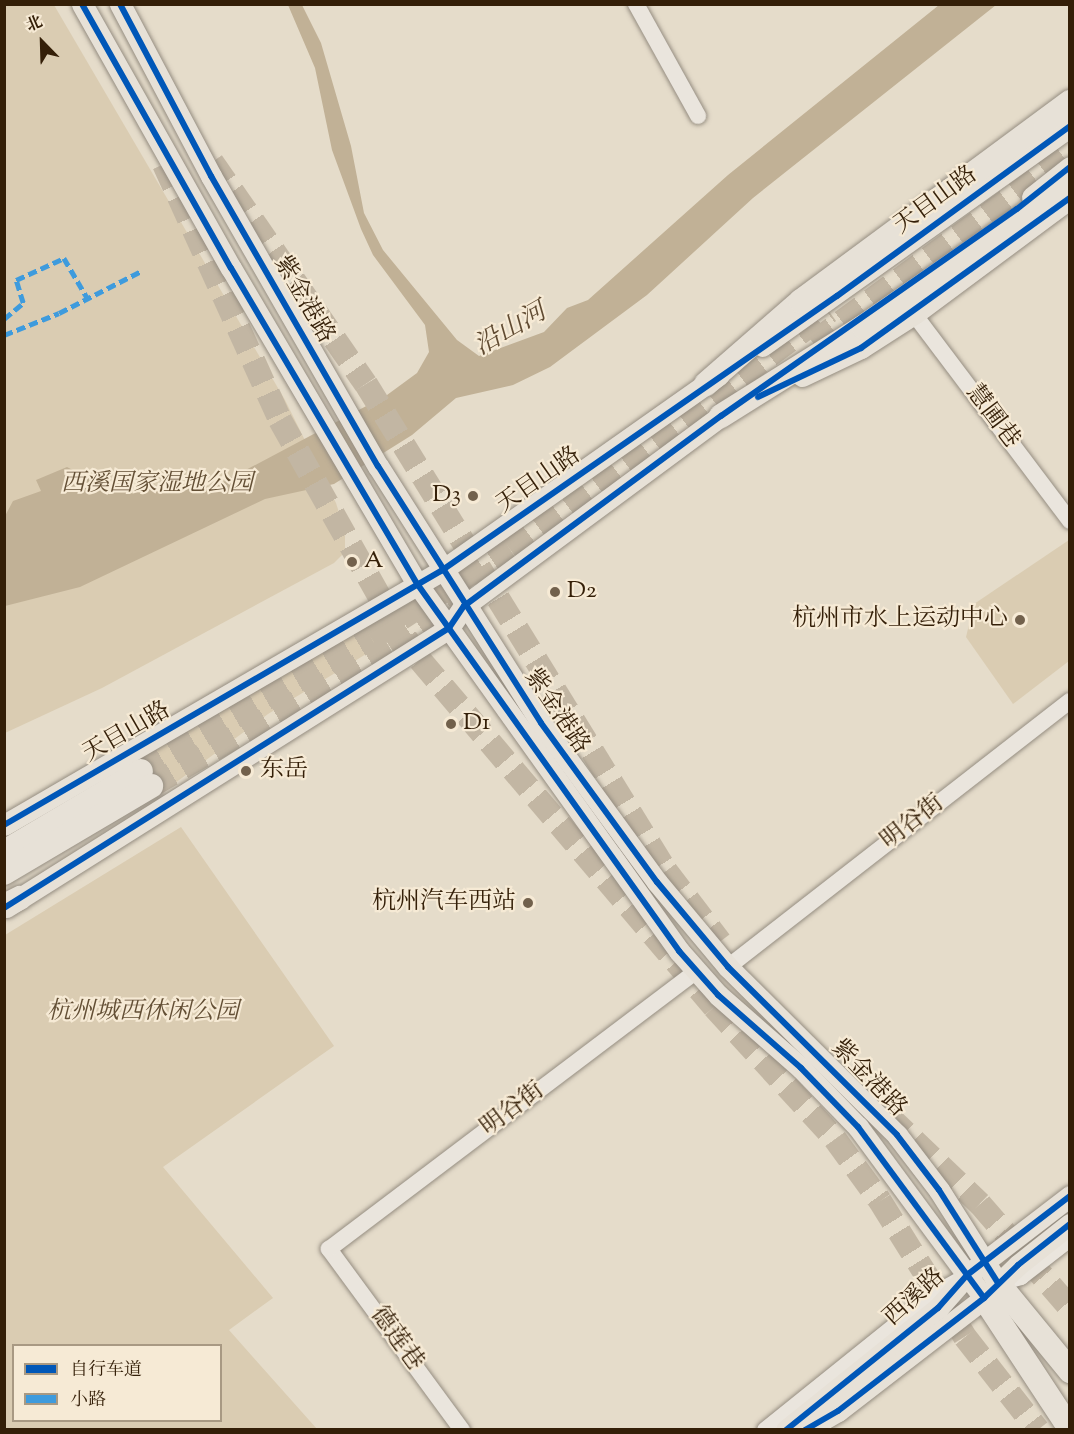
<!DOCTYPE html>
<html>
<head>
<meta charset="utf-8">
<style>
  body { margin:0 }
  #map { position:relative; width:1074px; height:1434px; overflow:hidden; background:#e5dcca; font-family:"Sorts Mill Goudy","Noto Serif SC",serif }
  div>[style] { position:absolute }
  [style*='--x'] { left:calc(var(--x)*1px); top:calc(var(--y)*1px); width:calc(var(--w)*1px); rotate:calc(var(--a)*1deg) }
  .green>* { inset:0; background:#daccb2 }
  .water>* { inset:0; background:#c1b196 }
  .highway-tunnel>* { height:24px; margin-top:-12px; transform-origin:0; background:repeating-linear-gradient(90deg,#c2b6a3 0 24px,transparent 0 36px) }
  .roads { filter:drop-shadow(0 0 2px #958d81) drop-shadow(0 0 2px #958d81) }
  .minor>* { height:16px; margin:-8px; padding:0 8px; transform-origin:8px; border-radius:8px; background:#eae5dd }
  .major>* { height:21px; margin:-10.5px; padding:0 10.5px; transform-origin:10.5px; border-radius:10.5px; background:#e7e1d7 }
  .highway>* { height:24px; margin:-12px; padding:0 12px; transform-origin:12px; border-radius:12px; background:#e7e1d7 }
  .quiet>* { height:4.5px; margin-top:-2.25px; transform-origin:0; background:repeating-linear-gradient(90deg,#3e9bdd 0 9px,transparent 0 13.5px) }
  .cycleway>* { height:6px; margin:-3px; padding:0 3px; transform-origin:3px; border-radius:3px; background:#0057b8 }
  .dots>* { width:16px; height:16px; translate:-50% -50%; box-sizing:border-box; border:3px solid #f6ead5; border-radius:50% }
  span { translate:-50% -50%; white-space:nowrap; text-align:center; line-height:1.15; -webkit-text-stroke:4.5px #f6ead5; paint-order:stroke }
  .street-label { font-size:24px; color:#341f08 }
  .park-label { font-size:24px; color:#634f35; font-style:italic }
  .poi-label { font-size:24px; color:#341f08 }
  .right { translate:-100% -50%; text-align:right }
  .left { translate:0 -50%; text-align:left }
  .water-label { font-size:26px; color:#604b32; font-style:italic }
  .frame { position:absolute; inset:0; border:6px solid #341f08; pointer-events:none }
  .legend { position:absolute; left:12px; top:1344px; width:210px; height:78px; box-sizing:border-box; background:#f6ead5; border:2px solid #a89983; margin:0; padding:8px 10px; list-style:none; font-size:18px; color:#341f08 }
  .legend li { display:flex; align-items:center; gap:12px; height:30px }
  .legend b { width:30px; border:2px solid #a89983 }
  .north { position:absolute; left:12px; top:12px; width:60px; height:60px; -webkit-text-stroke:4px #f6ead5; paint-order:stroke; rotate:337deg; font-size:16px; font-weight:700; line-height:24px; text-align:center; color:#341f08 }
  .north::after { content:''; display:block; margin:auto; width:21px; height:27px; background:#341f08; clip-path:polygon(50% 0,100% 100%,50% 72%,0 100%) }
</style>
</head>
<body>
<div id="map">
  <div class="green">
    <div style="clip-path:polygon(4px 5px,54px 5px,285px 400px,336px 503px,345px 532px,345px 552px,334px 563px,102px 688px,5px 733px)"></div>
    <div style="clip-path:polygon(1069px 540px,1069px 661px,1013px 704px,966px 637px,974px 604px)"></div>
    <div style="clip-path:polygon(394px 612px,407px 629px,268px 714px,159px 795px,136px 758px)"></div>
    <div style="clip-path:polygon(evenodd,181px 827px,334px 1046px,163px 1167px,273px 1298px,229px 1330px,317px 1429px,5px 1429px,5px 935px,181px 827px,14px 1346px,220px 1346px,220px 1420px,14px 1420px,14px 1346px)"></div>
  </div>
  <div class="water">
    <div style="clip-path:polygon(288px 5px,302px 5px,321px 43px,351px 146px,364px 213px,383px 250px,457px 340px,479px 356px,544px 332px,567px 308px,588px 300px,728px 175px,939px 5px,996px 5px,753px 198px,647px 295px,550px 367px,513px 385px,456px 398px,412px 435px,334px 484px,265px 499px,80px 587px,5px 606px,5px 516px,13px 501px,41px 491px,36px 480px,67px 467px,94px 481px,122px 487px,161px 490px,192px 482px,212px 488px,387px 395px,417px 373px,429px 352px,425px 325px,373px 255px,361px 229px,332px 150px,315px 68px)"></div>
  </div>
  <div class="highway-tunnel">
    <div style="--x:212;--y:162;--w:270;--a:55.3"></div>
    <div style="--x:366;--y:384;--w:572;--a:58.37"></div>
    <div style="--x:666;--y:871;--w:89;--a:52.7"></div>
    <div style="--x:164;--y:164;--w:281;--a:65.6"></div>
    <div style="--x:280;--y:420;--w:216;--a:60.6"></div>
    <div style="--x:386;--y:608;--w:62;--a:56.8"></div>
    <div style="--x:420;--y:660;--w:455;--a:49.7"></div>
    <div style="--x:714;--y:1007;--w:179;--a:47.5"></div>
    <div style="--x:835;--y:1139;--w:77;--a:54"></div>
    <div style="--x:880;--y:1201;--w:160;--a:58"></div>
    <div style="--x:965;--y:1337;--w:118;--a:51.9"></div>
    <div style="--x:813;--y:343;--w:319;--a:-36.3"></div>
    <div style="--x:141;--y:771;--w:266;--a:-30"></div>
    <div style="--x:371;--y:638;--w:165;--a:-33.1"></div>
    <div style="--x:509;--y:548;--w:398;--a:-36.5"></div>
    <div style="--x:151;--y:786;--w:276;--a:-30.2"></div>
    <div style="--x:390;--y:647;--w:105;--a:-33.4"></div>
    <div style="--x:888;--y:1116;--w:127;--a:43.7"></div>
    <div style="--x:980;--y:1204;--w:138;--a:49.1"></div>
  </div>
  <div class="roads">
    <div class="minor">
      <div style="--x:636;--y:4;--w:128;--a:61"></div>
      <div style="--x:914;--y:314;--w:259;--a:53"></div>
      <div style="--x:728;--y:967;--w:433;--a:-37.9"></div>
      <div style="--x:999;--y:1283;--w:23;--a:-15"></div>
      <div style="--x:1021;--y:1277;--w:62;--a:-37.8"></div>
      <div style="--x:462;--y:1430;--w:225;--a:-126.3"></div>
      <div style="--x:329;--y:1249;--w:461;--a:-37.1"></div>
      <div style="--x:765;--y:1430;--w:217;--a:-38.8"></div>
      <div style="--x:934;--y:1294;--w:25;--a:-29"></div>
    </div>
    <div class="major">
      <div style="--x:82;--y:4;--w:303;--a:60.6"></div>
      <div style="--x:231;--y:268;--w:368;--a:59.5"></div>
      <div style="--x:418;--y:585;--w:450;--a:54.5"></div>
      <div style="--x:679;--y:951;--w:59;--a:48.4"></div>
      <div style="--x:718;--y:995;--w:111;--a:41.3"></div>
      <div style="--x:801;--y:1068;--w:82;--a:46"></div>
      <div style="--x:858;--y:1127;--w:212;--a:53.6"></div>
      <div style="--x:120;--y:4;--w:195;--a:62.1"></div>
      <div style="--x:211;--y:176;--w:335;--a:60.1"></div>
      <div style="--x:378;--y:466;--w:304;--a:57.6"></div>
      <div style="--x:541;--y:723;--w:197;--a:53.9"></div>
      <div style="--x:657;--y:882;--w:111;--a:50.1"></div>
      <div style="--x:728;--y:967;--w:238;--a:44.8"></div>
      <div style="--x:897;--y:1135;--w:69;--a:52.6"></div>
      <div style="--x:939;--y:1190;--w:110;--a:57.6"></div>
      <div style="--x:1032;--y:197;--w:48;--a:-38.3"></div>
      <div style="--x:762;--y:346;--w:379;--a:-35.5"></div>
      <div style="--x:802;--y:376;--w:65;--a:-25.4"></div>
      <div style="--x:861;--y:348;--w:63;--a:-32.7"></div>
      <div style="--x:914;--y:314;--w:194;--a:-36.6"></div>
      <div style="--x:4;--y:825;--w:505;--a:-30.17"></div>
      <div style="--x:441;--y:571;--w:340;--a:-35.2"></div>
      <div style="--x:6;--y:907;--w:524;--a:-32.2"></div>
      <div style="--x:449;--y:628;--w:27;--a:-56"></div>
      <div style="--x:464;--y:606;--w:336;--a:-36.5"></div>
      <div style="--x:786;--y:1430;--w:195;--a:-38.8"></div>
      <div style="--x:938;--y:1308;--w:44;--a:-48.7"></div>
      <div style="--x:967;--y:1275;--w:130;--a:-37.5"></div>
      <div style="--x:805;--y:1430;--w:38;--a:-30"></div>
      <div style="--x:838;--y:1411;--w:185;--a:-37.7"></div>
      <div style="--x:984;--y:1298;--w:47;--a:-44.1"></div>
      <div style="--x:1018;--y:1265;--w:66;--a:-38.3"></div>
    </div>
    <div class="highway">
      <div style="--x:706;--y:384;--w:126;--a:-41.1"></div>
      <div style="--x:801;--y:301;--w:335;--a:-36.5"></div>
      <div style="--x:721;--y:416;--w:168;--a:-32.1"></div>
      <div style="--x:863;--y:327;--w:252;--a:-34.8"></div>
      <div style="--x:4;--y:852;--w:159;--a:-30.6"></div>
      <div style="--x:4;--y:873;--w:171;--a:-30.6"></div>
      <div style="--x:4;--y:906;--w:18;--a:-27"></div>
      <div style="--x:998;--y:1283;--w:114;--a:50.7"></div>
      <div style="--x:984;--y:1298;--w:146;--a:56.7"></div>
    </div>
  </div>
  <div class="quiet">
    <div style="--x:4;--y:319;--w:25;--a:-40"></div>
    <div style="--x:23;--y:303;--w:24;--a:-107"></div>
    <div style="--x:16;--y:280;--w:53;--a:-24.6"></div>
    <div style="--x:64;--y:258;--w:48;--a:59.7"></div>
    <div style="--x:4;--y:335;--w:59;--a:-21.8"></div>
    <div style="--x:59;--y:313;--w:94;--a:-27.1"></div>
  </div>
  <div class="cycleway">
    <div style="--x:82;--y:4;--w:303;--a:60.6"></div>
    <div style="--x:231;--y:268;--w:368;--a:59.5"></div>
    <div style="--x:418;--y:585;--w:450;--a:54.5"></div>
    <div style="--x:679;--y:951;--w:59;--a:48.4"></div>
    <div style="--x:718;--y:995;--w:111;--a:41.3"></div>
    <div style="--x:801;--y:1068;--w:82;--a:46"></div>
    <div style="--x:858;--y:1127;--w:212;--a:53.6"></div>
    <div style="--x:120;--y:4;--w:195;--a:62.1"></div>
    <div style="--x:211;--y:176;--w:335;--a:60.1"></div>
    <div style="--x:378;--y:466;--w:304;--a:57.6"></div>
    <div style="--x:541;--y:723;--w:197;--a:53.9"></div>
    <div style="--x:657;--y:882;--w:111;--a:50.1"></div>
    <div style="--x:728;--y:967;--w:238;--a:44.8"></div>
    <div style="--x:897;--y:1135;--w:69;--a:52.6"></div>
    <div style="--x:939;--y:1190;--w:110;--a:57.6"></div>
    <div style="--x:758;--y:397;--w:114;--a:-25.4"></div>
    <div style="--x:861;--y:348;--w:257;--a:-35.7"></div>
    <div style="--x:4;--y:825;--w:505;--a:-30.17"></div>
    <div style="--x:441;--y:571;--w:482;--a:-34.8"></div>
    <div style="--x:837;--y:296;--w:288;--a:-36.1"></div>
    <div style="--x:4;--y:908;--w:526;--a:-32.18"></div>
    <div style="--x:449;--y:628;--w:27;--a:-56"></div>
    <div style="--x:464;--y:606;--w:320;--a:-36.5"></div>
    <div style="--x:721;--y:416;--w:361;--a:-35"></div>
    <div style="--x:1017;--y:209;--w:68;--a:-38.4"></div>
    <div style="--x:786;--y:1430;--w:195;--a:-38.8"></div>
    <div style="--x:938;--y:1308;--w:44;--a:-48.7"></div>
    <div style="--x:967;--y:1275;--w:130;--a:-37.5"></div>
    <div style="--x:805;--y:1430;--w:38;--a:-30"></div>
    <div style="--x:838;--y:1411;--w:185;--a:-37.7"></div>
    <div style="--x:984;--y:1298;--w:47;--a:-44.1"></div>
    <div style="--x:1018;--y:1265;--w:66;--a:-38.3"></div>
  </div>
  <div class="dots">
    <div style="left:473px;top:496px;background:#72614c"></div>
    <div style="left:352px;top:562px;background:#72614c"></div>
    <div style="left:555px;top:592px;background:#72614c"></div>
    <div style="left:1020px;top:620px;background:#72614c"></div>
    <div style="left:451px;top:724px;background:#72614c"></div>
    <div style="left:246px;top:771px;background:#72614c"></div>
    <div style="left:528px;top:903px;background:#72614c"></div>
  </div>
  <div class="street-label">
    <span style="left:936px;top:201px;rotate:-36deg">天目山路</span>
    <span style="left:303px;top:300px;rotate:60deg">紫金港路</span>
    <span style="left:992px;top:417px;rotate:53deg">慧圃巷</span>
    <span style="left:539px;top:481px;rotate:-35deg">天目山路</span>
    <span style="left:556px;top:712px;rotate:56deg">紫金港路</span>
    <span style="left:127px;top:733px;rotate:-30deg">天目山路</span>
    <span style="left:913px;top:823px;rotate:-38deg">明谷街</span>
    <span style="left:868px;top:1079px;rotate:46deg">紫金港路</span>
    <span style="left:513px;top:1110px;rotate:-37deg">明谷街</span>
    <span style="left:915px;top:1298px;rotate:-42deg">西溪路</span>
    <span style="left:396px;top:1339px;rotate:54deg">德莲巷</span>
  </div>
  <div class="park-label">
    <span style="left:157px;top:485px">西溪国家湿地公园</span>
    <span style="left:143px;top:1013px">杭州城西休闲公园</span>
  </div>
  <div class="poi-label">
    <span class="right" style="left:461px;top:496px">D3</span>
    <span class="left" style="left:364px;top:562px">A</span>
    <span class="left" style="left:567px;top:592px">D2</span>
    <span class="right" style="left:1008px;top:620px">杭州市水上运动中心</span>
    <span class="left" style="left:463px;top:724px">D1</span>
    <span class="left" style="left:260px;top:771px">东岳</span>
    <span class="right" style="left:516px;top:903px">杭州汽车西站</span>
  </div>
  <div class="water-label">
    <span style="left:511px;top:330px;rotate:-30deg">沿山河</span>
  </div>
  <div class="frame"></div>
  <ul class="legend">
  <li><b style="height:8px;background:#0057b8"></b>自行车道</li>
  <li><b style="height:8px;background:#3e9bdd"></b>小路</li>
  </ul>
  <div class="north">北</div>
</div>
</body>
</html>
